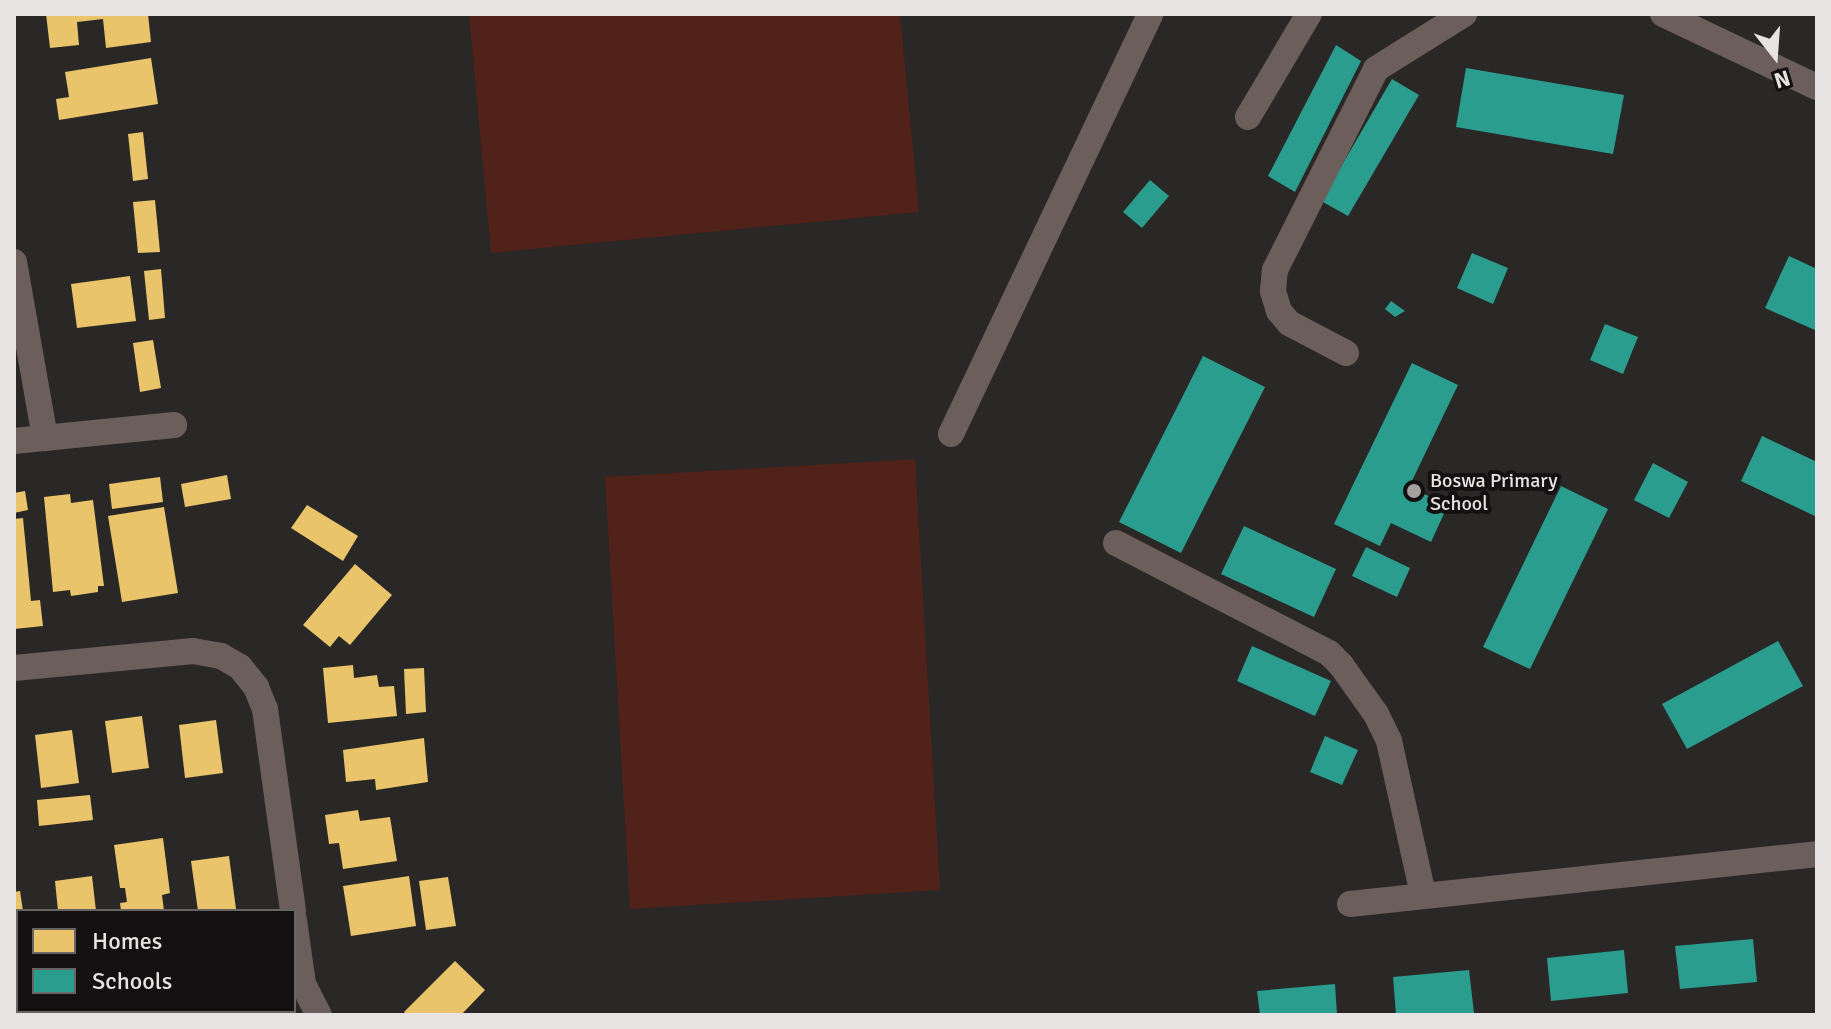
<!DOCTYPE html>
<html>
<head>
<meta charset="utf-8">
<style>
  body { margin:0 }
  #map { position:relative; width:1831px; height:1029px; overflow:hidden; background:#2a2827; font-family:Signika,sans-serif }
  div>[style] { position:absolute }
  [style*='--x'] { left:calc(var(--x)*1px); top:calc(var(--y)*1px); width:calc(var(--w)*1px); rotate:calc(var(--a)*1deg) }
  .green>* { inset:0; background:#502219 }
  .homes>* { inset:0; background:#e9c46a }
  .schools>* { inset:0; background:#2a9d8f }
  .minor>* { height:26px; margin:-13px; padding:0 13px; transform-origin:13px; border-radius:13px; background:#6c5e5b }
  .dots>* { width:22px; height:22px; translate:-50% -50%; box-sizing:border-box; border:4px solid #121010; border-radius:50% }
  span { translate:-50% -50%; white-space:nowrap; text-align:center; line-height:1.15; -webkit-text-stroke:8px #121010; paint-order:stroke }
  .poi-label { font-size:20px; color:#e6e3e2 }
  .left { translate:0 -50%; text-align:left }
  .frame { position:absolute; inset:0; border:16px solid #e6e3e2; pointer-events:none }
  .legend { position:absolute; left:16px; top:909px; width:280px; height:104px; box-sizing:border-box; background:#121010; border:2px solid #676464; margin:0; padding:10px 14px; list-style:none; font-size:24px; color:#e6e3e2 }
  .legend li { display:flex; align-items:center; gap:16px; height:40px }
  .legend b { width:40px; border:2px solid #676464 }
  .north { position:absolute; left:1735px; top:16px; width:80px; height:80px; -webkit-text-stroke:6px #121010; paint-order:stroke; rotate:163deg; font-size:22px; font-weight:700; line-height:32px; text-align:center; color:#e6e3e2 }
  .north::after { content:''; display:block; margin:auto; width:28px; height:36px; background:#e6e3e2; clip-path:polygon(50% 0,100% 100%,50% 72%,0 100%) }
</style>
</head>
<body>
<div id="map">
  <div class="green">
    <div style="clip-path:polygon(469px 14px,900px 14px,919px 212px,491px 253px)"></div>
    <div style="clip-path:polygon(915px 459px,940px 890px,630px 909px,605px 477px)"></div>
  </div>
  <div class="homes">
    <div style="clip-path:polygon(46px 14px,148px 14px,151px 42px,106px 48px,103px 19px,77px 22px,79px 45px,50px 48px)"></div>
    <div style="clip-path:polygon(151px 58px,158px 104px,59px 120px,56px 99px,69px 97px,65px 72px)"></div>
    <div style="clip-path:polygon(143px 132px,148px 179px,133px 181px,128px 134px)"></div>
    <div style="clip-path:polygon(155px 200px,160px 252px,138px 253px,133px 202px)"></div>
    <div style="clip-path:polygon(161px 269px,165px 318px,149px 320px,144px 271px)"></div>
    <div style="clip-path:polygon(130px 276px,136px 321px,77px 328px,71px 284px)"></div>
    <div style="clip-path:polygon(153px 340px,161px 388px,140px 392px,133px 343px)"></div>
    <div style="clip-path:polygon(227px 475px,231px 499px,185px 507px,181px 484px)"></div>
    <div style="clip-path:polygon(160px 477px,163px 502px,112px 509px,109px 484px)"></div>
    <div style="clip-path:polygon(25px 491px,28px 510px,14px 513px,14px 493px)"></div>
    <div style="clip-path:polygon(70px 494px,71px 503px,93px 500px,104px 586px,98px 586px,98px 592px,71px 596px,70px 590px,53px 592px,44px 497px)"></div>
    <div style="clip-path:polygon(307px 505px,358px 536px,343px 561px,291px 528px)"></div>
    <div style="clip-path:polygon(164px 507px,178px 593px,122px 602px,108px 516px)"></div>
    <div style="clip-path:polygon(23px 518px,31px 601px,40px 600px,43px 626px,14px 629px,14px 519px)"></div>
    <div style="clip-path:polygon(355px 564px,392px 595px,350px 645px,339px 636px,330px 647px,303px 625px)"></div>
    <div style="clip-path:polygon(353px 665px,354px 678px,377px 675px,379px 687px,394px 686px,397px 716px,328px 723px,323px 668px)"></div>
    <div style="clip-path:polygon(424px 668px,426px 712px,406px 714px,404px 669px)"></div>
    <div style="clip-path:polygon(142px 716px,149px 768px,112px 773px,105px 721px)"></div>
    <div style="clip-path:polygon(216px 720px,223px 773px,185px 778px,179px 725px)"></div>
    <div style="clip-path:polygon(72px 730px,79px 783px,41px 788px,35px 735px)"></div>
    <div style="clip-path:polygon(424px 738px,428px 782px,376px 790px,375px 779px,346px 782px,343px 750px)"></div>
    <div style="clip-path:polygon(90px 795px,93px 820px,39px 826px,37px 800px)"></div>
    <div style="clip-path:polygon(358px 810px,360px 821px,390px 817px,397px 861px,343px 869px,339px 843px,329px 844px,325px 815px)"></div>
    <div style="clip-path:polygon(163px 838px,170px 893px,162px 895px,164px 911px,121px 911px,120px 903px,127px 902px,125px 888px,120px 888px,114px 845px)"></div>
    <div style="clip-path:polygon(229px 856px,236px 909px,198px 911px,191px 861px)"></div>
    <div style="clip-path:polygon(92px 876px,96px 911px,58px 911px,55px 881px)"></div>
    <div style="clip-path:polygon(409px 876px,416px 926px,351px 936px,343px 886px)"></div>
    <div style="clip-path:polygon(448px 877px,456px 926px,426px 930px,419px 881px)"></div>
    <div style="clip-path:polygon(20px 891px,23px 911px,18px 911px,18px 945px,14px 946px,14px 892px)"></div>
    <div style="clip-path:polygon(455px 961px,485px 990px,461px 1015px,407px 1015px,404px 1012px)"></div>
  </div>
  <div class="schools">
    <div style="clip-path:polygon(1336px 45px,1361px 61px,1295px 192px,1268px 176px)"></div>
    <div style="clip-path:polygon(1466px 68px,1624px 95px,1613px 154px,1456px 127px)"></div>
    <div style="clip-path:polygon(1392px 79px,1419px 95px,1348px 216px,1321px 201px)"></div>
    <div style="clip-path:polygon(1150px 180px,1169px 196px,1142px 228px,1123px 212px)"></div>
    <div style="clip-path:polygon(1472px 253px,1508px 268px,1493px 304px,1457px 288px)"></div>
    <div style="clip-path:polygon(1789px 256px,1817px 269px,1817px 331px,1765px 308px)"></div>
    <div style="clip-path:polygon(1391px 301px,1405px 311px,1395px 317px,1385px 309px)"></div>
    <div style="clip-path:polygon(1605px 324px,1638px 337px,1623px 374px,1590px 360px)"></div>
    <div style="clip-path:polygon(1203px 356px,1265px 387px,1181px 553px,1119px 522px)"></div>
    <div style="clip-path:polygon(1412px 363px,1458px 385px,1409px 487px,1448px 505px,1431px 542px,1391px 523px,1380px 546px,1334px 524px)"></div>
    <div style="clip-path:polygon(1762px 436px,1817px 462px,1817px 517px,1741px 481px)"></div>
    <div style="clip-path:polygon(1653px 463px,1688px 482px,1669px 518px,1634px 500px)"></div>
    <div style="clip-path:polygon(1561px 486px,1608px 509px,1530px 669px,1483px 647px)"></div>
    <div style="clip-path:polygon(1244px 526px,1336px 569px,1314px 617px,1221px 574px)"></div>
    <div style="clip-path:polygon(1366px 547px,1410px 568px,1397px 597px,1352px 576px)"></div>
    <div style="clip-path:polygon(1778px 641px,1803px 686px,1687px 749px,1662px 704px)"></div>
    <div style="clip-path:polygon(1252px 646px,1331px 681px,1315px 716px,1237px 681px)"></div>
    <div style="clip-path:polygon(1325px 736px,1358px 750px,1342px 785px,1310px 772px)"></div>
    <div style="clip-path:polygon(1753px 939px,1757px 982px,1680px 989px,1675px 946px)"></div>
    <div style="clip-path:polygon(1624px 950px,1628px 993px,1551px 1001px,1547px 958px)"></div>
    <div style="clip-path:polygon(1469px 970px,1474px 1013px,1396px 1015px,1393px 977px)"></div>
    <div style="clip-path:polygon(1335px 984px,1337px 1015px,1260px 1015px,1257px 991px)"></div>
  </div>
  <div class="minor">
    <div style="--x:1663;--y:14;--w:170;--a:25.4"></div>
    <div style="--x:1248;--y:117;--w:120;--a:-59.4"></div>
    <div style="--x:14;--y:262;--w:179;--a:80"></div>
    <div style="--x:1346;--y:353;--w:64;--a:-152.2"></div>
    <div style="--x:1289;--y:323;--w:16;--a:-130"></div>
    <div style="--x:1279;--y:311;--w:21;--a:-107"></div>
    <div style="--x:1273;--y:291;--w:21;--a:-85"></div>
    <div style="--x:1275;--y:270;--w:225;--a:-63.3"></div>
    <div style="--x:1376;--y:69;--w:104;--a:-32"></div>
    <div style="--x:951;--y:434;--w:465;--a:-64.6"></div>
    <div style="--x:14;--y:441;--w:161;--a:-5.7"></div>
    <div style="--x:1116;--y:543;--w:240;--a:27.3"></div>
    <div style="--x:1329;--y:653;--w:17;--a:45"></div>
    <div style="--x:1341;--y:665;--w:60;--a:54.5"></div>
    <div style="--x:1376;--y:714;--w:30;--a:64"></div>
    <div style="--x:1389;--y:741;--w:157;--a:77.5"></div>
    <div style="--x:14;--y:668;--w:180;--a:-5.4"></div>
    <div style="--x:193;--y:651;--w:28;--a:10"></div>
    <div style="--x:221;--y:656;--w:22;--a:30"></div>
    <div style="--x:240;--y:667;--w:26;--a:51"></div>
    <div style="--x:256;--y:687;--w:24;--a:68"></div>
    <div style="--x:265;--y:709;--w:204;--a:82.1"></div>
    <div style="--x:1350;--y:904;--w:470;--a:-6.1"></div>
    <div style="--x:294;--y:920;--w:65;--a:82"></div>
    <div style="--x:303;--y:984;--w:35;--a:63"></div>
    <div style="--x:61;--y:1015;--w:32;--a:-7"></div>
  </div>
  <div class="dots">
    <div style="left:1414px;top:491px;background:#a4a2a1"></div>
  </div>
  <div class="poi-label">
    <span class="left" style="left:1430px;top:492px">Boswa Primary<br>School</span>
  </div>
  <div class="frame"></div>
  <ul class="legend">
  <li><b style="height:22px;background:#e9c46a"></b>Homes</li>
  <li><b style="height:22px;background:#2a9d8f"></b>Schools</li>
  </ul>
  <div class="north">N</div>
</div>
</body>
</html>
